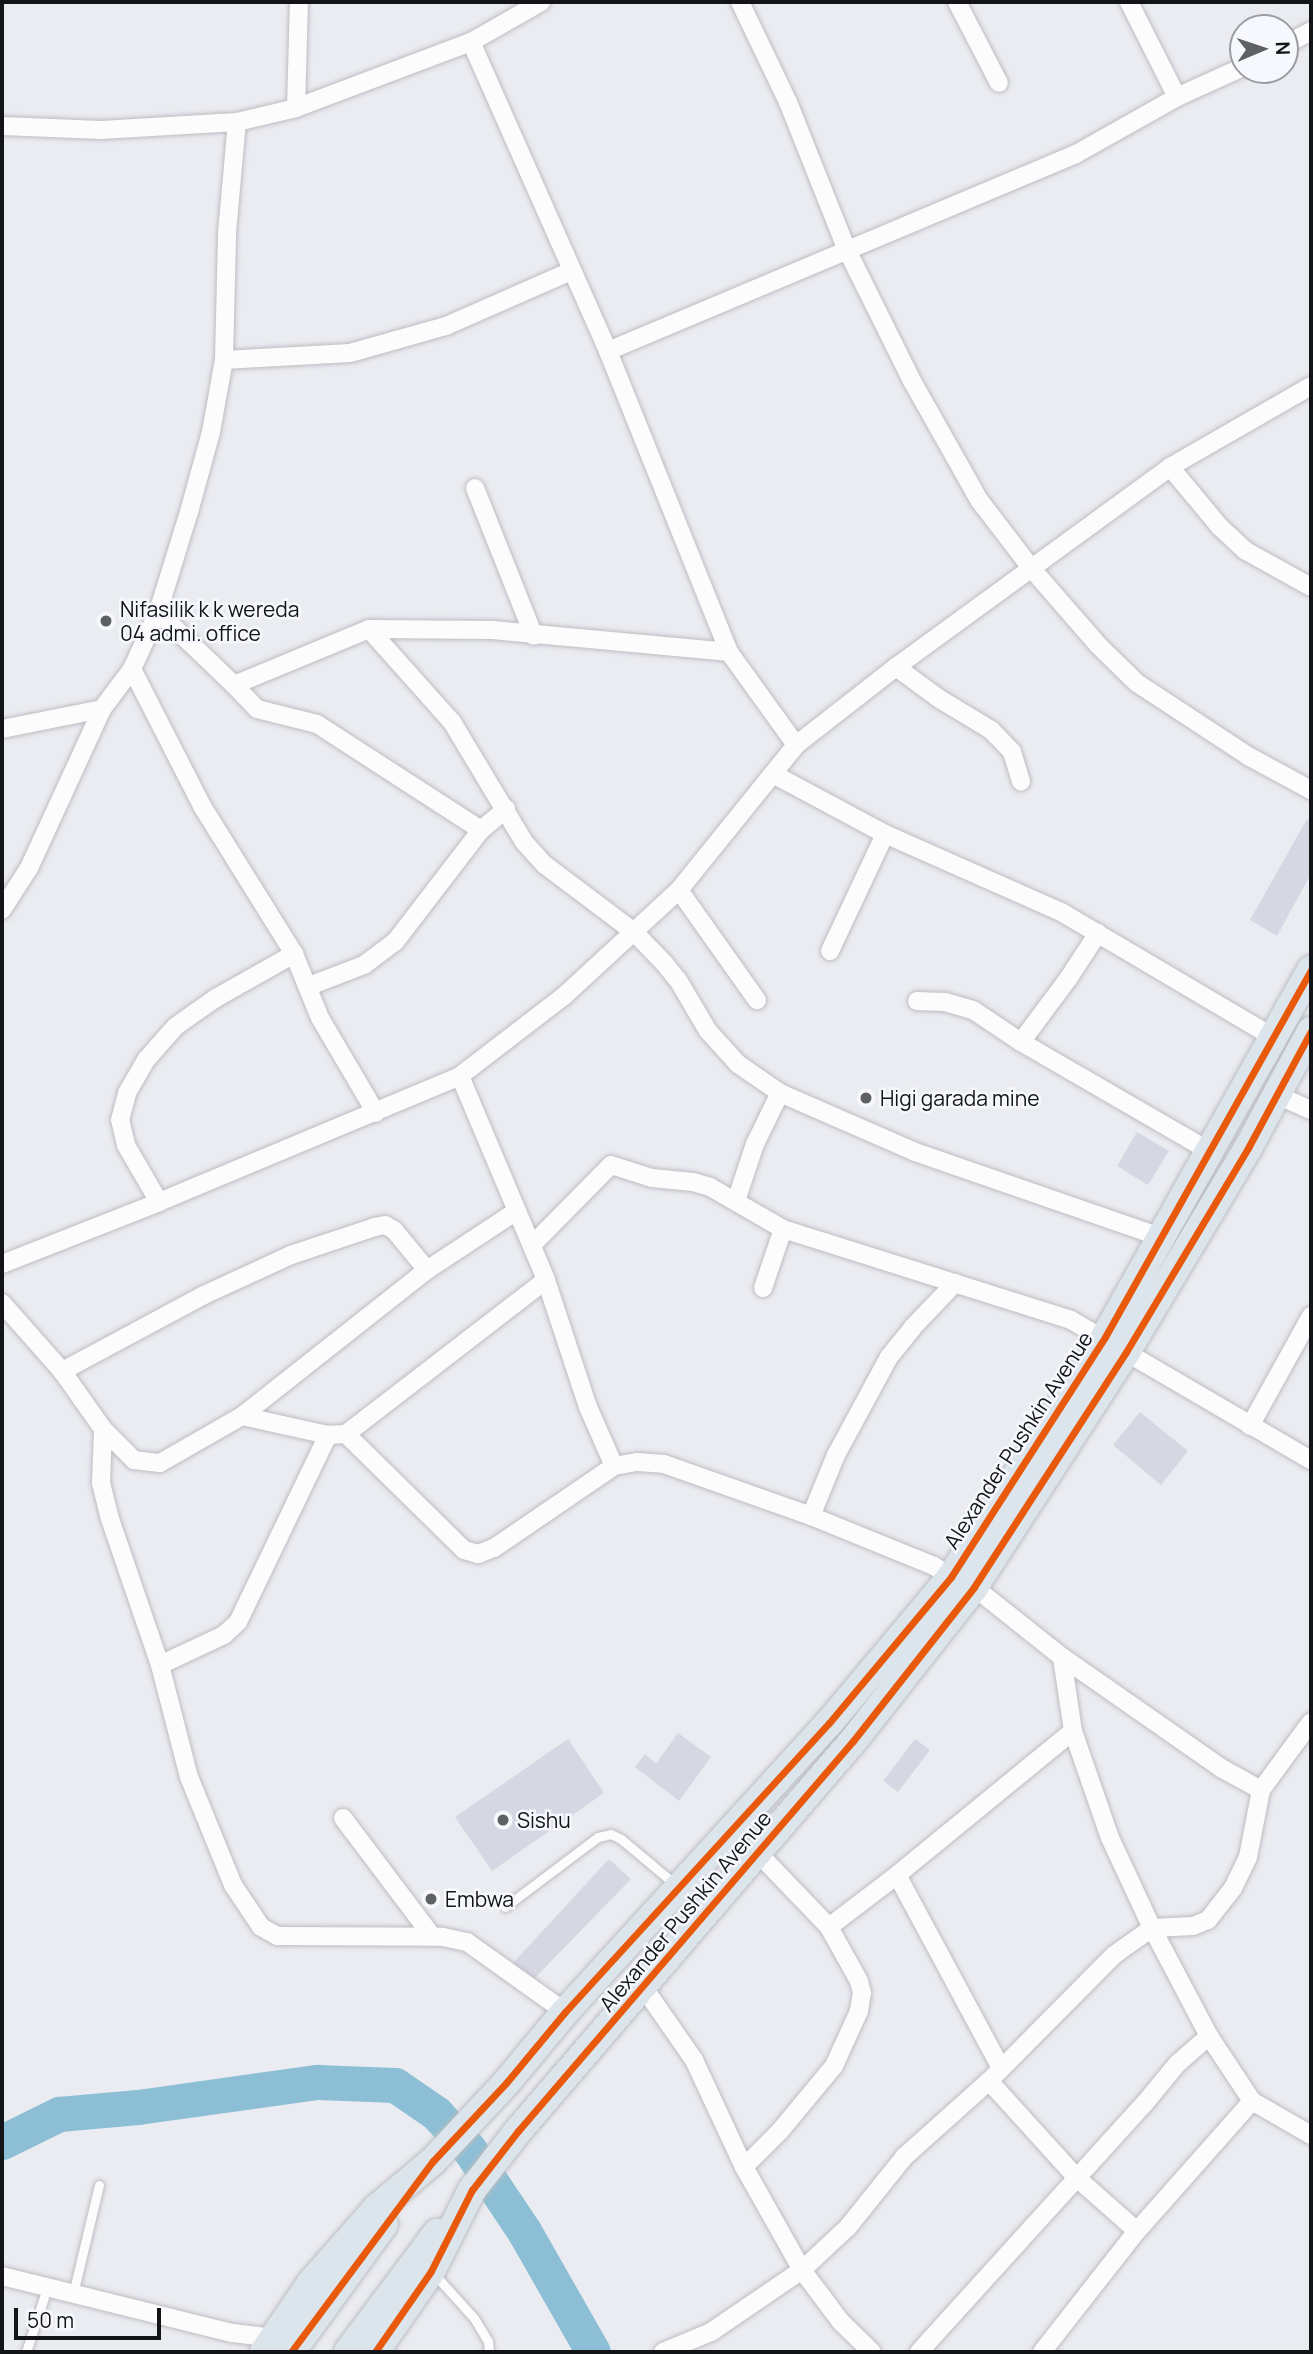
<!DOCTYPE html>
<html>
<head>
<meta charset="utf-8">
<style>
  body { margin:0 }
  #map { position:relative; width:1313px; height:2354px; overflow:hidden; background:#ebecf1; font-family:Manrope,sans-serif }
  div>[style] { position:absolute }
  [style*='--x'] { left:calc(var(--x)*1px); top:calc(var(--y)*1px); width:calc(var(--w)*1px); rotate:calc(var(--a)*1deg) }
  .river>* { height:35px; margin:-17.5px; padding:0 17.5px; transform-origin:17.5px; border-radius:17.5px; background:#8cbfd5 }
  .building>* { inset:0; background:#d7d7e4 }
  .roads { filter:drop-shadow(0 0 2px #bcbdc1) drop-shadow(0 0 2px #bcbdc1) }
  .service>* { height:9px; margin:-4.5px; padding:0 4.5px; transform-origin:4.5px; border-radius:4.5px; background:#fcfcfd }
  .minor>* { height:18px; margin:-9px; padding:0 9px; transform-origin:9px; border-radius:9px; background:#fcfcfd }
  .primary>* { height:28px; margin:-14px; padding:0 14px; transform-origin:14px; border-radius:14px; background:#dce5ec }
  .cycleway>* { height:7px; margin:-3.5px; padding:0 3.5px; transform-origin:3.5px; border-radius:3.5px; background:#e8590c }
  .dots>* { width:19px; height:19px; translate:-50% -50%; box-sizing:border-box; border:4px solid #f6f8fe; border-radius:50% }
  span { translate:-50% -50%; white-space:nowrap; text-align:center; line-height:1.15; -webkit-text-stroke:5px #f6f8fe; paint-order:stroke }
  .poi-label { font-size:21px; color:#131417 }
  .left { translate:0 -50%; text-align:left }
  .street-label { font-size:21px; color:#131417 }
  .frame { position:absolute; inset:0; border:4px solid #131417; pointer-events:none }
  .north { position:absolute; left:1229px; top:14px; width:70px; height:70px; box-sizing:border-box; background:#f6f8fe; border:2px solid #9b9da2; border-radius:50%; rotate:88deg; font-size:19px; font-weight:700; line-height:28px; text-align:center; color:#131417 }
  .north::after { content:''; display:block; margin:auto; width:24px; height:32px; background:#5f6063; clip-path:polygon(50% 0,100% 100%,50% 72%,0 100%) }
  .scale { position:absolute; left:14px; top:2308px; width:147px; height:32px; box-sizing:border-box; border:4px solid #131417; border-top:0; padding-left:9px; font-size:21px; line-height:24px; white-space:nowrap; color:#131417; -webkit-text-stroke:5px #f6f8fe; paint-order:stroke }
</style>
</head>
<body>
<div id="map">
  <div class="river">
    <div style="--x:2;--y:2142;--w:64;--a:-26.2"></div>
    <div style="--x:59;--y:2114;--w:79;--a:-5.1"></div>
    <div style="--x:138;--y:2107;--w:181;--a:-8"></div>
    <div style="--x:317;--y:2082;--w:78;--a:2.2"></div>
    <div style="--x:395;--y:2085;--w:50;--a:34.3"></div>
    <div style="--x:436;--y:2113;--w:49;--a:47.5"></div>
    <div style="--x:469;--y:2149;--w:99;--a:56.1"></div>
    <div style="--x:524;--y:2231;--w:139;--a:60.3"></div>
  </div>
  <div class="building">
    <div style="clip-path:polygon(1307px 819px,1311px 822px,1311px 874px,1277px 936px,1250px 920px)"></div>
    <div style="clip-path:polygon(1137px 1132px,1169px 1151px,1148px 1185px,1117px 1166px)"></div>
    <div style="clip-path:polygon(1140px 1412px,1188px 1451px,1161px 1485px,1113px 1445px)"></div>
    <div style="clip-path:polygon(678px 1733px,711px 1757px,679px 1801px,635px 1767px,645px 1754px,656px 1764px)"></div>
    <div style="clip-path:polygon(568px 1739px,604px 1793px,492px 1871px,455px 1817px)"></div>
    <div style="clip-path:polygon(915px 1739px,930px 1750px,898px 1792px,883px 1781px)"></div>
    <div style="clip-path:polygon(609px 1859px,631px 1879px,531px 1982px,513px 1963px)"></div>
  </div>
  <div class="roads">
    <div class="service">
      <div style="--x:505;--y:1907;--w:116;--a:-37"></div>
      <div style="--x:598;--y:1837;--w:13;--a:-13"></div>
      <div style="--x:611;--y:1834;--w:11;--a:27"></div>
      <div style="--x:621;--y:1839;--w:72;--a:39.9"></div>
      <div style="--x:435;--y:2275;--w:58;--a:47.8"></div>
      <div style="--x:474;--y:2318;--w:27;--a:59"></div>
      <div style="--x:488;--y:2341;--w:11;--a:85"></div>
      <div style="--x:73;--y:2294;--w:112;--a:-76.6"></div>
      <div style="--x:26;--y:2352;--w:67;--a:-71.8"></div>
    </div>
    <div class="minor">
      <div style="--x:740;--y:2;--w:111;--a:64.4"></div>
      <div style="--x:788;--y:102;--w:159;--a:68.3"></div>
      <div style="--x:847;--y:250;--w:146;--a:63.6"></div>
      <div style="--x:912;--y:381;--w:137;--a:60.6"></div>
      <div style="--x:979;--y:500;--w:87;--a:52.5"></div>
      <div style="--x:1032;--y:569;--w:101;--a:49"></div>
      <div style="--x:1098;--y:645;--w:54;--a:44.3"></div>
      <div style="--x:1137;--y:683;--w:133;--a:33.3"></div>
      <div style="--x:1248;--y:756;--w:72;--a:28.4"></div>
      <div style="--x:957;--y:2;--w:91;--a:62.6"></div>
      <div style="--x:1129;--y:2;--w:106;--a:63.2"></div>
      <div style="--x:1285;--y:45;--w:30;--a:-28"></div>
      <div style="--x:296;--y:108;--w:106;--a:-88.4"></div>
      <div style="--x:2;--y:126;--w:99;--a:2.3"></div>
      <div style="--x:101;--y:130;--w:136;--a:-3.4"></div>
      <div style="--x:237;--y:122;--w:61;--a:-13.3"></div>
      <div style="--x:296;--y:108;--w:187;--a:-20.7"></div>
      <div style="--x:471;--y:42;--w:81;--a:-29.7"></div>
      <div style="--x:608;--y:351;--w:508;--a:-22.83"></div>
      <div style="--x:1076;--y:154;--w:116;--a:-29.4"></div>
      <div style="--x:1177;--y:97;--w:72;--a:-24.4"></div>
      <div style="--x:224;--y:360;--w:126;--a:-3.2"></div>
      <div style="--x:350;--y:353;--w:100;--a:-15.7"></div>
      <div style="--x:446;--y:326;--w:137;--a:-23.7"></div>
      <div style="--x:1170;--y:467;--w:78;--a:50.2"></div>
      <div style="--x:1220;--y:527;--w:35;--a:43"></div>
      <div style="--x:1246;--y:551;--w:74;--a:29"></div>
      <div style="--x:475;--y:488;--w:159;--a:68.3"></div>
      <div style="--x:158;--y:612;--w:105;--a:43.8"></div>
      <div style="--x:234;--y:685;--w:146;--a:-22.5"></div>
      <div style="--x:369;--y:629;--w:124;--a:0.5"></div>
      <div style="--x:493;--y:630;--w:237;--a:5.3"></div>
      <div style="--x:369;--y:629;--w:125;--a:48.3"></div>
      <div style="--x:452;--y:722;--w:140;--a:59"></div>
      <div style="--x:524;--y:842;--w:31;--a:48"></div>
      <div style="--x:545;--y:865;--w:111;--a:37"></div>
      <div style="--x:634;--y:932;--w:43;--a:45.9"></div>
      <div style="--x:664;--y:963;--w:22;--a:51"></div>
      <div style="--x:678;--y:980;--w:59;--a:59.5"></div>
      <div style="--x:708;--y:1031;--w:45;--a:47.7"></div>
      <div style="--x:738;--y:1064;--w:51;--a:34.6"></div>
      <div style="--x:780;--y:1093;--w:147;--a:23.6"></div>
      <div style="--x:915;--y:1152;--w:260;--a:19.1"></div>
      <div style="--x:896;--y:667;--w:52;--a:36.4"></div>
      <div style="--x:938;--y:698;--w:62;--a:31.1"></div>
      <div style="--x:991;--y:730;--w:30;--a:46"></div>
      <div style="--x:1012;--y:752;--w:31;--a:73"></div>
      <div style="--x:132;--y:669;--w:154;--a:62.9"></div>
      <div style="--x:202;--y:806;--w:174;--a:58.1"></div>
      <div style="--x:294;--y:954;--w:69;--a:67.9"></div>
      <div style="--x:320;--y:1018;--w:110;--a:59.5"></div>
      <div style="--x:234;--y:685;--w:33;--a:46"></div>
      <div style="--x:257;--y:709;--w:62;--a:14"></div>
      <div style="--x:317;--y:724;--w:195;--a:32.9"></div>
      <div style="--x:2;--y:729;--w:102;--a:-11.3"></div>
      <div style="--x:796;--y:745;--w:127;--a:-38"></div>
      <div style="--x:896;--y:667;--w:339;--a:-36.1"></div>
      <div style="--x:1170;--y:467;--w:163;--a:-29.9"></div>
      <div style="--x:773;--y:774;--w:127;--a:28.2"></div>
      <div style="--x:885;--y:834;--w:195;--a:23.9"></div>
      <div style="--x:1063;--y:913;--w:245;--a:30.6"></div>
      <div style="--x:679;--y:890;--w:135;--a:54.7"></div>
      <div style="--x:2;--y:910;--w:50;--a:-57.3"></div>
      <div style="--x:29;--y:868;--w:175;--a:-65.3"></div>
      <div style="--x:102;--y:709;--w:50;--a:-53.1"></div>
      <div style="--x:132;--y:669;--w:63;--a:-65.5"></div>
      <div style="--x:158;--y:612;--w:105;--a:-72.8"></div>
      <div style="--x:189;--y:512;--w:83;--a:-74.6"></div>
      <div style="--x:211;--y:432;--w:73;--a:-79.8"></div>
      <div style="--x:224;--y:360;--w:127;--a:-88.6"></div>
      <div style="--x:227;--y:233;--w:111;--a:-84.9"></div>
      <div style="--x:830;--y:951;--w:129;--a:-64.8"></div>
      <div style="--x:309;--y:986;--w:59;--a:-20.9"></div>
      <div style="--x:364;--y:965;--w:39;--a:-37"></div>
      <div style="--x:395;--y:942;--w:141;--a:-52.5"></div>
      <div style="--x:481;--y:830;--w:33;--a:-40"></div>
      <div style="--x:917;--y:1001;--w:28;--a:2"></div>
      <div style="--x:945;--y:1002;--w:29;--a:16"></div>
      <div style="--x:973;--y:1010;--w:58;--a:33.7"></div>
      <div style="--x:1021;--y:1042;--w:220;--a:30.1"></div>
      <div style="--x:1021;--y:1042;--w:79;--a:-53.3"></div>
      <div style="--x:1068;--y:979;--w:55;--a:-56.9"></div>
      <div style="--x:460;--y:1076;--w:221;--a:67.1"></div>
      <div style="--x:546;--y:1280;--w:134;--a:71.7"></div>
      <div style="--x:588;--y:1407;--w:64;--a:66.2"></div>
      <div style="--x:614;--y:1466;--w:23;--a:-10"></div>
      <div style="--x:637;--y:1462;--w:27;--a:4"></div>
      <div style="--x:664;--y:1464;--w:156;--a:19.5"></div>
      <div style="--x:811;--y:1516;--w:133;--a:22.1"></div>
      <div style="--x:934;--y:1566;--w:20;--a:33"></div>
      <div style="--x:1277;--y:1095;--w:37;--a:24"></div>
      <div style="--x:736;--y:1201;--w:60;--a:-71.6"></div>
      <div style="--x:755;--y:1144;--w:57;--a:-63.9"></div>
      <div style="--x:159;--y:1202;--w:66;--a:-120.1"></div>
      <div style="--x:126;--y:1145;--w:26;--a:-103"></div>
      <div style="--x:120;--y:1120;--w:28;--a:-75"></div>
      <div style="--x:127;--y:1093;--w:38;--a:-60"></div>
      <div style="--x:146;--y:1060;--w:45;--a:-48.6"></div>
      <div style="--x:176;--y:1026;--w:49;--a:-35"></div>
      <div style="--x:216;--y:998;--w:90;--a:-29.4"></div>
      <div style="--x:532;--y:1245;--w:112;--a:-45.4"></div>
      <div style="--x:611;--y:1165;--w:43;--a:17.6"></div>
      <div style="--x:652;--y:1178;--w:41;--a:5.6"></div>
      <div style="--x:693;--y:1182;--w:18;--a:16"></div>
      <div style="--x:710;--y:1187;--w:84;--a:29.9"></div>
      <div style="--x:783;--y:1229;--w:302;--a:17.5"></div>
      <div style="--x:1071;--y:1320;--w:278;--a:30.3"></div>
      <div style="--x:2;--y:1264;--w:169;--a:-21.5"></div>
      <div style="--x:159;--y:1202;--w:326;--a:-22.7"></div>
      <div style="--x:460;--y:1076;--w:131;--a:-37.6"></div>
      <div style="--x:564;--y:996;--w:156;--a:-42.7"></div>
      <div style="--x:679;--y:890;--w:186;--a:-51.1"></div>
      <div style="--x:796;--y:745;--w:115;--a:-125.8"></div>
      <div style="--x:729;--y:652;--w:324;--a:-111.9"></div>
      <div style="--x:608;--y:351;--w:338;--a:-113.9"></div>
      <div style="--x:427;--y:1270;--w:52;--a:-129.5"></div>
      <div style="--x:394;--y:1230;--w:10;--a:-151"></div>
      <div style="--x:385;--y:1225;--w:10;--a:169"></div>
      <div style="--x:375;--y:1227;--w:89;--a:161.6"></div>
      <div style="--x:291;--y:1255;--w:96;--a:155.3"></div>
      <div style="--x:204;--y:1295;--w:161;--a:151.8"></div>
      <div style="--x:62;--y:1371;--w:71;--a:54.7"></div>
      <div style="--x:103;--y:1429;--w:44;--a:45"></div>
      <div style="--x:134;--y:1460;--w:26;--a:7"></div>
      <div style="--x:160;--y:1463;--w:95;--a:-29.8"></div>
      <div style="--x:242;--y:1416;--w:236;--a:-38.3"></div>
      <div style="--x:427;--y:1270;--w:105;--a:-33.4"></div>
      <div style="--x:763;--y:1288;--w:62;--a:-71.3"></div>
      <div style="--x:2;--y:1303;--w:91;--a:48.6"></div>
      <div style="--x:242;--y:1416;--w:88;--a:12.5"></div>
      <div style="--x:328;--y:1435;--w:18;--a:-3"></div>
      <div style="--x:346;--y:1434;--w:252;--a:-37.6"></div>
      <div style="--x:1250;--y:1426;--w:126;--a:-61"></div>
      <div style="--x:103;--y:1429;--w:54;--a:92.1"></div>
      <div style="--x:101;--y:1483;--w:34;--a:76"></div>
      <div style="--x:109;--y:1516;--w:157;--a:71.1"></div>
      <div style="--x:160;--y:1665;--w:116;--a:75.5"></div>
      <div style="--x:189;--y:1777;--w:117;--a:67.8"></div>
      <div style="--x:233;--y:1885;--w:50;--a:56.3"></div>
      <div style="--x:261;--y:1927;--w:18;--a:29"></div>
      <div style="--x:277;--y:1936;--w:166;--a:0.3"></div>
      <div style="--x:443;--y:1937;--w:25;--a:12"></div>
      <div style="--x:467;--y:1942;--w:120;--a:35.5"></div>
      <div style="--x:346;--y:1434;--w:165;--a:44.5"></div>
      <div style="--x:464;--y:1550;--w:15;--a:16"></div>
      <div style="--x:478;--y:1554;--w:17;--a:-21"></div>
      <div style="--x:494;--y:1548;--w:145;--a:-34.3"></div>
      <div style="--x:811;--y:1516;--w:66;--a:-67.7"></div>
      <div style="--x:836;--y:1455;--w:111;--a:-61.6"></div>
      <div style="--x:889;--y:1357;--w:38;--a:-51"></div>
      <div style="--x:913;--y:1327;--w:61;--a:-46.3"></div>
      <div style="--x:1062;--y:1657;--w:194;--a:34.9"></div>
      <div style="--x:1221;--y:1768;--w:46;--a:28.8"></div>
      <div style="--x:1261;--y:1790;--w:84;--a:-53.7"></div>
      <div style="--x:160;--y:1665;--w:71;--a:-25.1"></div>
      <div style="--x:224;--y:1635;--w:19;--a:-43"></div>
      <div style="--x:238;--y:1622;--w:208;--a:-64.3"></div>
      <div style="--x:343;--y:1818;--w:148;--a:53"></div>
      <div style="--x:757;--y:1852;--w:104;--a:46.2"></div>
      <div style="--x:644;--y:1988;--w:88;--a:55.2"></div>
      <div style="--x:694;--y:2060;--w:118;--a:65"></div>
      <div style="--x:744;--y:2167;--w:118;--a:60.6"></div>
      <div style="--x:802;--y:2270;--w:63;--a:-43.1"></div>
      <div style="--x:848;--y:2227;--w:90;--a:-51.3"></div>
      <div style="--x:904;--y:2157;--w:114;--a:-41.8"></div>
      <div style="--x:989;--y:2081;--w:177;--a:-45.2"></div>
      <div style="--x:1114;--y:1955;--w:47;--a:-35.4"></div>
      <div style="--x:1152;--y:1928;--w:99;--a:-115"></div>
      <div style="--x:1110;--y:1838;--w:113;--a:-109.1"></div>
      <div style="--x:1073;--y:1731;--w:75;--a:-98.5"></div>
      <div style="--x:1062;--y:1657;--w:112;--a:-141.5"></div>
      <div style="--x:1001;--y:2068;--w:219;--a:-118.3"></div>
      <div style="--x:897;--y:1875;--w:227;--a:-39.3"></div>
      <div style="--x:989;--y:2081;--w:131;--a:47.8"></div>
      <div style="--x:1077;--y:2178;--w:80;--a:41.5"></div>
      <div style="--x:1252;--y:2101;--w:68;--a:30"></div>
      <div style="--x:744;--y:2167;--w:51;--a:-45"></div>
      <div style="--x:780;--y:2131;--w:85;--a:-50.3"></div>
      <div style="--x:834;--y:2066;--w:60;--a:-65.6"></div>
      <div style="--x:859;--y:2011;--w:18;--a:-81"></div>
      <div style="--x:862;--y:1993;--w:12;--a:-104"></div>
      <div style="--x:859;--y:1981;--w:62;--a:-119.1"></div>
      <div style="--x:829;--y:1927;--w:86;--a:-37.4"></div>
      <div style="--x:2;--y:2276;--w:238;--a:13.9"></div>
      <div style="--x:233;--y:2333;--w:41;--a:7"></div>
      <div style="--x:663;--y:2352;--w:52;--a:-22.6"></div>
      <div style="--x:711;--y:2332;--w:110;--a:-34.3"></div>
      <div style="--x:802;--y:2270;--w:65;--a:53.1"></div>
      <div style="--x:841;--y:2322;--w:43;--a:44.1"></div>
      <div style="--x:919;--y:2352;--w:336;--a:-47.8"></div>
      <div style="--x:1145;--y:2103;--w:50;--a:-50.6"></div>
      <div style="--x:1177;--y:2064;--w:43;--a:-41.2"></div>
      <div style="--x:1209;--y:2036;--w:122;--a:-117.8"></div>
      <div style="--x:1152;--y:1928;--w:41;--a:-2.8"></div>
      <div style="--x:1193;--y:1926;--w:16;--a:-22"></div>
      <div style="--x:1208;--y:1920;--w:41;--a:-52"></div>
      <div style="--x:1233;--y:1888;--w:34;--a:-64"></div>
      <div style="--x:1248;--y:1857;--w:68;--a:-79"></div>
      <div style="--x:1042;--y:2352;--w:154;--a:-51.9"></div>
      <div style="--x:1137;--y:2231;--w:174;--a:-48.5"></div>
      <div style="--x:1252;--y:2101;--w:78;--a:-123.5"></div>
    </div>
    <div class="primary">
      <div style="--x:264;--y:2352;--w:83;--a:-55.7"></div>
      <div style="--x:311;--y:2283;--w:100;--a:-48.7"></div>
      <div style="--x:377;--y:2208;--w:73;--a:-40"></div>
      <div style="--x:433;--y:2161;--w:107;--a:-46.9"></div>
      <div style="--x:506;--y:2083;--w:92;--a:-50.3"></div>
      <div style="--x:565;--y:2012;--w:391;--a:-47.6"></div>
      <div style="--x:829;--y:1723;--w:190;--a:-50.1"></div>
      <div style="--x:951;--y:1577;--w:285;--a:-57.3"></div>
      <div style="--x:1105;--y:1337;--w:421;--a:-60.7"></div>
      <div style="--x:291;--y:2352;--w:158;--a:-54"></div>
      <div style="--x:348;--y:2352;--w:149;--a:-53.2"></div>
      <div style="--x:375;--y:2352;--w:98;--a:-55.3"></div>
      <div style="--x:431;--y:2271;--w:91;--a:-63.2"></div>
      <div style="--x:472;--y:2190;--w:75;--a:-52.1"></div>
      <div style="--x:518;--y:2131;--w:514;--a:-49.34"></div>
      <div style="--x:853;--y:1741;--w:196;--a:-51.8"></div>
      <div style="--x:974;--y:1587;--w:280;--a:-57.1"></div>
      <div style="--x:1126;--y:1352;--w:238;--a:-59.1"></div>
      <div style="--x:1248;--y:1148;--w:133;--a:-61.7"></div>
    </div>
  </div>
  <div class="cycleway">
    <div style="--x:291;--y:2352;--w:238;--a:-53.4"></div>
    <div style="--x:433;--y:2161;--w:107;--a:-46.9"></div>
    <div style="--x:506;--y:2083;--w:92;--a:-50.3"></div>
    <div style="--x:565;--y:2012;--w:391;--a:-47.6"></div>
    <div style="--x:829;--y:1723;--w:190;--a:-50.1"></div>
    <div style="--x:951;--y:1577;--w:285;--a:-57.3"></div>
    <div style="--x:1105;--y:1337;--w:421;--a:-60.7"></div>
    <div style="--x:375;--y:2352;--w:98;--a:-55.3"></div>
    <div style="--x:431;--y:2271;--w:91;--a:-63.2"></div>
    <div style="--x:472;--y:2190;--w:75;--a:-52.1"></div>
    <div style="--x:518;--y:2131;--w:514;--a:-49.34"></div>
    <div style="--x:853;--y:1741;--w:196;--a:-51.8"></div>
    <div style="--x:974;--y:1587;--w:280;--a:-57.1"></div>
    <div style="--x:1126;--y:1352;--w:238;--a:-59.1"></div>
    <div style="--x:1248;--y:1148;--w:133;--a:-61.7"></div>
  </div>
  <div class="dots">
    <div style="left:106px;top:621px;background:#5f6063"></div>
    <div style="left:866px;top:1098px;background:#5f6063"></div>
    <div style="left:503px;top:1820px;background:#5f6063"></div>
    <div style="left:431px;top:1899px;background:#5f6063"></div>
  </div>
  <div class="poi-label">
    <span class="left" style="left:120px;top:621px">Nifasilik k k wereda<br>04 admi. office</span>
    <span class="left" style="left:880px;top:1098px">Higi garada mine</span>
    <span class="left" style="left:517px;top:1820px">Sishu</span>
    <span class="left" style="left:445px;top:1899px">Embwa</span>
  </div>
  <div class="street-label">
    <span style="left:1018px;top:1440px;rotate:-57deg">Alexander Pushkin Avenue</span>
    <span style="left:685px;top:1911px;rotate:-50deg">Alexander Pushkin Avenue</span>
  </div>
  <div class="frame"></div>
  <div class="north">N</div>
  <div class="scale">50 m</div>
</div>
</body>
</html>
